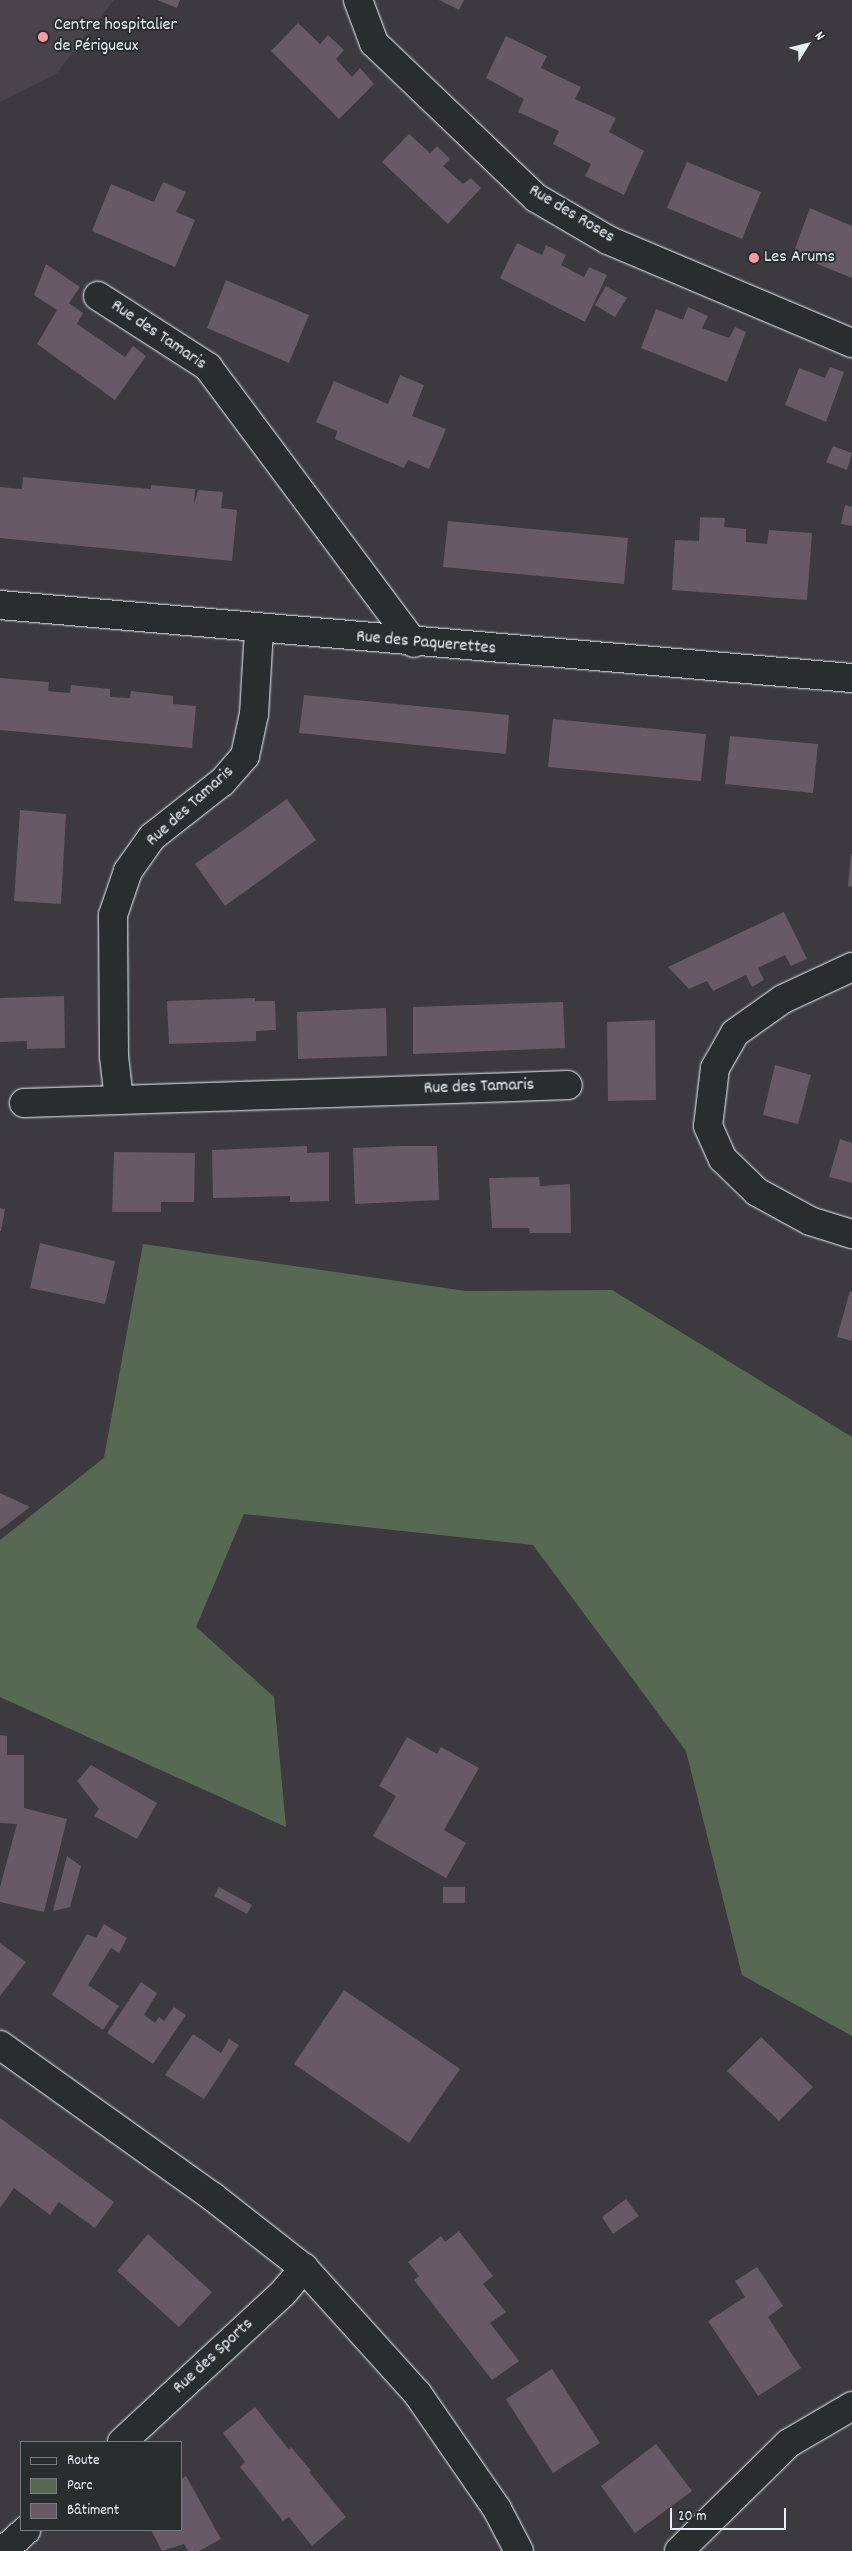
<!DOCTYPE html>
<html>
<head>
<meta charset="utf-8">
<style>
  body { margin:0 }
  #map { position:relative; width:852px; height:2551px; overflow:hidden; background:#3c3a3f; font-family:Dekko,sans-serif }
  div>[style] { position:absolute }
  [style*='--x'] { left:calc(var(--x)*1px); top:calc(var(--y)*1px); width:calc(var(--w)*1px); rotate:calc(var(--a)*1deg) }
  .built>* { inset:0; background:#49434b }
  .green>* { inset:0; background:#586953 }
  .building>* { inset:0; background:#675966 }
  .roads { filter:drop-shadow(0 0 1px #e8f1f8) drop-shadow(0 0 1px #e8f1f8) }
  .minor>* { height:28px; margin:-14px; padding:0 14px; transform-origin:14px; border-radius:14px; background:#2a2d2e }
  .secondary>* { height:28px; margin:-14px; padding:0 14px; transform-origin:14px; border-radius:14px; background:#2a2d2e }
  .dots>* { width:14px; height:14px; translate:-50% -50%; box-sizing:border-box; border:2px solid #2a2d2e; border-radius:50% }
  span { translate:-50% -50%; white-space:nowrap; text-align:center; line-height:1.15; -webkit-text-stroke:4px #2a2d2e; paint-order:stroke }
  .poi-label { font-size:18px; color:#e8f1f8 }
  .left { translate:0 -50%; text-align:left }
  .street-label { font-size:18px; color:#e8f1f8 }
  .legend { position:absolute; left:20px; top:2441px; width:162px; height:90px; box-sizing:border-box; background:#2a2d2e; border:1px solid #767b7f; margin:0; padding:6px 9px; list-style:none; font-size:15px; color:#e8f1f8 }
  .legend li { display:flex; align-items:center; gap:10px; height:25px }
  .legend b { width:25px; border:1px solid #767b7f }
  .north { position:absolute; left:782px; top:20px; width:50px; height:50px; -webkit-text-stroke:4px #2a2d2e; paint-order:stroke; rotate:54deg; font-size:14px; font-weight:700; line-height:20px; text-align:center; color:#e8f1f8 }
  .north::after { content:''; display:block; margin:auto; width:18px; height:22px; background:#e8f1f8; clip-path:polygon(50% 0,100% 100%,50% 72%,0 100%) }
  .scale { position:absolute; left:670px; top:2508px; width:116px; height:22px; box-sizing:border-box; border:2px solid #e8f1f8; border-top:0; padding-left:6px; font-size:15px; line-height:18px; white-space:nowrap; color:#e8f1f8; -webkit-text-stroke:4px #2a2d2e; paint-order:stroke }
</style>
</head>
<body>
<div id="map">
  <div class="built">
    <div style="clip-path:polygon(0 0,114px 0,56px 74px,0 102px)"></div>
  </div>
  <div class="green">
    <div style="clip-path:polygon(143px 1244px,466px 1291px,612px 1290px,852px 1437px,852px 2036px,742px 1975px,686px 1751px,533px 1545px,244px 1514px,196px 1627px,274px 1697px,286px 1827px,0 1697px,0 1540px,104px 1458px)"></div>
  </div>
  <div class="building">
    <div style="clip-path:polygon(157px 0,180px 0,177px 8px)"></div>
    <div style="clip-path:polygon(439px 0,464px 0,459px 10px)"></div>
    <div style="clip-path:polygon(298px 23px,320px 44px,328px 35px,344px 50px,336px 59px,352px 77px,360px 68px,374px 84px,339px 119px,271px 51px)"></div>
    <div style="clip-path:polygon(506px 36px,547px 56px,541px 68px,581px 87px,575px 99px,616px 118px,609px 132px,644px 151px,624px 195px,585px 176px,591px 164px,553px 144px,559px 131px,518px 112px,524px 99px,486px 78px)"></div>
    <div style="clip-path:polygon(409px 134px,430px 153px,437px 146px,450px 159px,443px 166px,463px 184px,471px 178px,481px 188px,448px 224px,382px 162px)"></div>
    <div style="clip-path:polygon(687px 162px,761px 192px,742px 239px,667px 208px)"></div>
    <div style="clip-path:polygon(163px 182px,186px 192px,176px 212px,195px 220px,175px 267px,92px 231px,111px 184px,154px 202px)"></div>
    <div style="clip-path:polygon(810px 208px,852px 226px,852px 278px,793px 254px)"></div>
    <div style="clip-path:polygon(517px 243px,542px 255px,546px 245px,566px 255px,561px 265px,584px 277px,589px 267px,607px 275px,585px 322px,500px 278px)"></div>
    <div style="clip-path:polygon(46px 264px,80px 287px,69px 303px,83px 313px,77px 324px,125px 357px,133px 346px,146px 356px,115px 400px,37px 344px,57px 310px,34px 295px)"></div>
    <div style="clip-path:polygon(226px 280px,309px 315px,289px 363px,207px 328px)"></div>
    <div style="clip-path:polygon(606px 286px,627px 298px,615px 317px,595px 305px)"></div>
    <div style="clip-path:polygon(688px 307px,708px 316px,702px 328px,729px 338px,735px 327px,746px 332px,727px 382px,641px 348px,656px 309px,683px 320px)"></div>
    <div style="clip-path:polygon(830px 367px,844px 372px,826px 422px,785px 405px,799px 368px,825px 378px)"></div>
    <div style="clip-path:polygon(400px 375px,424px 385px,412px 416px,446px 429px,429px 469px,408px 460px,404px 468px,368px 453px,335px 439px,337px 431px,316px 422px,334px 381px,388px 404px)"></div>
    <div style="clip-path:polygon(833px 446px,852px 453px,847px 470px,826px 462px)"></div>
    <div style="clip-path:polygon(23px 477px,151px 489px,151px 485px,195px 489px,194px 505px,198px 490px,223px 492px,221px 508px,237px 510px,232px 561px,0 538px,0 487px,22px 489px)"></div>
    <div style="clip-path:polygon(845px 505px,852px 507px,852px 526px,841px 524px)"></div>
    <div style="clip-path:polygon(700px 517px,725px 518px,724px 527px,746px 529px,746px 542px,767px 544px,769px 530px,812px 533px,807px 600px,672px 590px,675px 540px,699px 541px)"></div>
    <div style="clip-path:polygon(448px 521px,628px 538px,624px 584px,443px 567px)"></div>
    <div style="clip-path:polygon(0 678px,49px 682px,48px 691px,70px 693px,71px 685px,110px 689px,110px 697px,130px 698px,131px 691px,173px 696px,173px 704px,196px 706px,192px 748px,0 730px)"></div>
    <div style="clip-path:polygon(304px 695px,509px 715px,506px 754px,299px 733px)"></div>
    <div style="clip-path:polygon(553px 719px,706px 734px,701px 781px,548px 767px)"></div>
    <div style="clip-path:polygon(730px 736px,818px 744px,813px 793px,725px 784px)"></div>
    <div style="clip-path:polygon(287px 799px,316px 840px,225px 906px,195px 864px)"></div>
    <div style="clip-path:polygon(20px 810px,66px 814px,61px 904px,14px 901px)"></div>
    <div style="clip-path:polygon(851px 854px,852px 854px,852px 887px,848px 886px)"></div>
    <div style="clip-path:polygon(784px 912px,807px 959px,791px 966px,785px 955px,758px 968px,764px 980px,752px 987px,746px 975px,713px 991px,707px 981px,689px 989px,668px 967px)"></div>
    <div style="clip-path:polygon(64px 996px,65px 1048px,27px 1049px,27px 1041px,0 1042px,0 998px)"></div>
    <div style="clip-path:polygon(255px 998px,255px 1001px,275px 1001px,276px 1030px,256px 1031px,256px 1041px,169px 1044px,167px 1001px)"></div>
    <div style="clip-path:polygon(563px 1002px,565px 1048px,413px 1054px,413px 1007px)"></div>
    <div style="clip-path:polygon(386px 1008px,387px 1056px,298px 1059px,297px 1012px)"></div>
    <div style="clip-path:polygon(655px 1020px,656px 1100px,608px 1101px,607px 1022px)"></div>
    <div style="clip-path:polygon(775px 1065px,811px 1075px,798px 1124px,763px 1115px)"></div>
    <div style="clip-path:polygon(840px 1139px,852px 1143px,852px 1183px,829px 1177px)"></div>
    <div style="clip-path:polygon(307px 1146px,307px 1153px,329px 1152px,329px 1201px,290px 1202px,290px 1196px,213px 1198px,212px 1150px)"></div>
    <div style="clip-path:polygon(400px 1146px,437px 1146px,439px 1200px,355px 1204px,353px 1148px)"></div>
    <div style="clip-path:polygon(114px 1152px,195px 1153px,194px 1202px,161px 1202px,161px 1212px,112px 1212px)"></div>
    <div style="clip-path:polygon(539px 1177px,540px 1186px,570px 1184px,571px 1233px,530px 1233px,529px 1228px,492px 1228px,489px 1178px)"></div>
    <div style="clip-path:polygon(0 1208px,5px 1209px,1px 1231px,0 1231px)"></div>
    <div style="clip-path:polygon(40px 1243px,115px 1261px,105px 1304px,30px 1288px)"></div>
    <div style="clip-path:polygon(850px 1291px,852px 1292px,852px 1341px,837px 1337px)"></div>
    <div style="clip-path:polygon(0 1493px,30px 1507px,0 1530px)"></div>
    <div style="clip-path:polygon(0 1735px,7px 1736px,7px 1755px,24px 1755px,24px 1808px,67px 1819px,44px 1912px,0 1902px,0 1887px,17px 1824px,0 1823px)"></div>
    <div style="clip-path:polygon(407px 1737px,437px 1754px,441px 1747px,479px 1768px,444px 1830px,466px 1843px,446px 1878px,373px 1836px,396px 1796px,379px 1786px)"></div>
    <div style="clip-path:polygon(91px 1765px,157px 1803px,137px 1839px,94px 1816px,99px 1809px,77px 1781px)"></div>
    <div style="clip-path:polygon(67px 1856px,81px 1866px,70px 1907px,53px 1911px)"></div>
    <div style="clip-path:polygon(219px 1887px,252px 1905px,247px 1914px,214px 1896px)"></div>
    <div style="clip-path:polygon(443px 1887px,465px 1887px,465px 1903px,443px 1903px)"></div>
    <div style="clip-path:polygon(104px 1924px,127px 1938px,119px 1953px,111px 1948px,88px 1985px,119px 2006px,103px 2030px,52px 1995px,87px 1934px,96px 1938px)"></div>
    <div style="clip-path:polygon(0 1943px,26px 1962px,0 1996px)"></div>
    <div style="clip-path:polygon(141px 1982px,157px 1993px,144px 2015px,155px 2023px,159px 2017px,164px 2021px,174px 2007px,186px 2015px,153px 2064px,107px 2033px)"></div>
    <div style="clip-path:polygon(344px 1990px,460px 2069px,409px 2143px,294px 2064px)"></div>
    <div style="clip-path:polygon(193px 2034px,221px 2053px,229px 2039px,239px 2045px,204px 2099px,165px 2075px)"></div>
    <div style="clip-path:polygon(761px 2037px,813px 2087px,779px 2121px,727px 2071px)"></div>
    <div style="clip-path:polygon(0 2118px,114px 2202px,95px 2228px,59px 2202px,50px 2215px,14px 2188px,0 2208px)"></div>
    <div style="clip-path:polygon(626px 2199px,639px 2216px,613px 2234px,602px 2217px)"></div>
    <div style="clip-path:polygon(459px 2231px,493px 2276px,483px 2284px,506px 2312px,490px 2323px,519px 2361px,492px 2380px,414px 2280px,419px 2276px,408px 2262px,441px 2236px,445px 2242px)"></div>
    <div style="clip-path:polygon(148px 2234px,212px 2292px,179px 2327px,117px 2271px)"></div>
    <div style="clip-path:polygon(757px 2267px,783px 2306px,768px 2317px,801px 2368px,758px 2396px,708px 2321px,745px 2297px,735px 2281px)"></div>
    <div style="clip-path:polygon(552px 2369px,600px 2443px,553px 2473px,506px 2399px)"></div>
    <div style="clip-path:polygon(255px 2407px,289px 2450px,291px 2447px,311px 2471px,309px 2472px,346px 2517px,312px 2546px,289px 2517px,283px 2521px,252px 2482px,240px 2467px,245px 2462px,223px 2433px)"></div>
    <div style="clip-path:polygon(656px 2444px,692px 2491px,635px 2533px,601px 2486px)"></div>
    <div style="clip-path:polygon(186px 2476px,221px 2539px,199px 2551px,188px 2551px,184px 2544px,162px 2551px,151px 2530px,181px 2530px,181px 2479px)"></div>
  </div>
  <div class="roads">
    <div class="minor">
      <div style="--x:358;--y:0;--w:46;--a:69.6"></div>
      <div style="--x:374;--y:43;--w:224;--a:43.7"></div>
      <div style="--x:536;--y:198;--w:83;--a:30.3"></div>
      <div style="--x:608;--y:240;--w:265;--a:22.9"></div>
      <div style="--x:98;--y:296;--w:131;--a:32.8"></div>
      <div style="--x:208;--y:367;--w:344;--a:53.3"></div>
      <div style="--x:0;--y:605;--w:855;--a:4.9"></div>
      <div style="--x:259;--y:630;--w:84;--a:93.4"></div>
      <div style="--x:254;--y:714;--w:43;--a:102.1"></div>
      <div style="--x:245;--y:756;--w:35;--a:131"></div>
      <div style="--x:222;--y:782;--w:89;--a:141.8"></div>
      <div style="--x:152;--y:837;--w:42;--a:125.2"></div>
      <div style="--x:128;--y:871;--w:46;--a:108.8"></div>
      <div style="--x:113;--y:915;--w:141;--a:89.6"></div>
      <div style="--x:114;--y:1056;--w:44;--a:83.5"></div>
      <div style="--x:119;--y:1100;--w:449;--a:-1.9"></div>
      <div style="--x:852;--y:967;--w:76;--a:155.1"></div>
      <div style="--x:783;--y:999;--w:59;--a:144.7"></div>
      <div style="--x:735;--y:1033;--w:40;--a:119.7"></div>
      <div style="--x:715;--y:1068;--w:58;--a:96.9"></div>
      <div style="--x:708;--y:1126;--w:36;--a:66"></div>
      <div style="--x:723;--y:1159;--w:47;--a:44.1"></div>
      <div style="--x:757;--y:1192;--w:60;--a:28.7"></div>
      <div style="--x:810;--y:1221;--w:44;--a:17.2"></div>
      <div style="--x:24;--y:1103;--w:95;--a:-1.8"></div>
      <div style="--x:122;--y:2442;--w:219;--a:-42.8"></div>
      <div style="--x:283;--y:2293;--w:33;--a:-50"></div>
      <div style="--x:3;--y:2551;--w:31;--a:-42"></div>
      <div style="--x:679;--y:2551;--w:154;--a:-44.5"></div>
      <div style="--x:789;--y:2443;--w:73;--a:-30.4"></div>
    </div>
    <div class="secondary">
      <div style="--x:0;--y:2045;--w:262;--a:35.5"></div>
      <div style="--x:213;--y:2197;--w:115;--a:38"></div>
      <div style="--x:304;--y:2268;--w:169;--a:47.9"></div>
      <div style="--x:417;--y:2393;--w:141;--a:55.4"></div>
      <div style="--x:497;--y:2509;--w:47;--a:62.4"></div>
    </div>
  </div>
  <div class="dots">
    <div style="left:43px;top:37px;background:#ff9aa2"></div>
    <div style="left:754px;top:258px;background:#ff9aa2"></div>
  </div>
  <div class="poi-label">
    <span class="left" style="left:54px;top:37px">Centre hospitalier<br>de Périgueux</span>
    <span class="left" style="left:764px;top:258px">Les Arums</span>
  </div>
  <div class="street-label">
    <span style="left:571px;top:215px;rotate:31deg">Rue des Roses</span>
    <span style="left:158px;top:336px;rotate:34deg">Rue des Tamaris</span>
    <span style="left:426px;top:644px;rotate:5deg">Rue des Paquerettes</span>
    <span style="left:191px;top:807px;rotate:-42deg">Rue des Tamaris</span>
    <span style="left:479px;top:1088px;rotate:-2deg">Rue des Tamaris</span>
    <span style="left:214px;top:2357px;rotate:-43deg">Rue des Sports</span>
  </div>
  <ul class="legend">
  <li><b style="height:6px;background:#2a2d2e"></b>Route</li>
  <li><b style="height:14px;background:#586953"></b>Parc</li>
  <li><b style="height:14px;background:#675966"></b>Bâtiment</li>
  </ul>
  <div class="north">N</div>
  <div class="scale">20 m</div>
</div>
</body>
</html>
